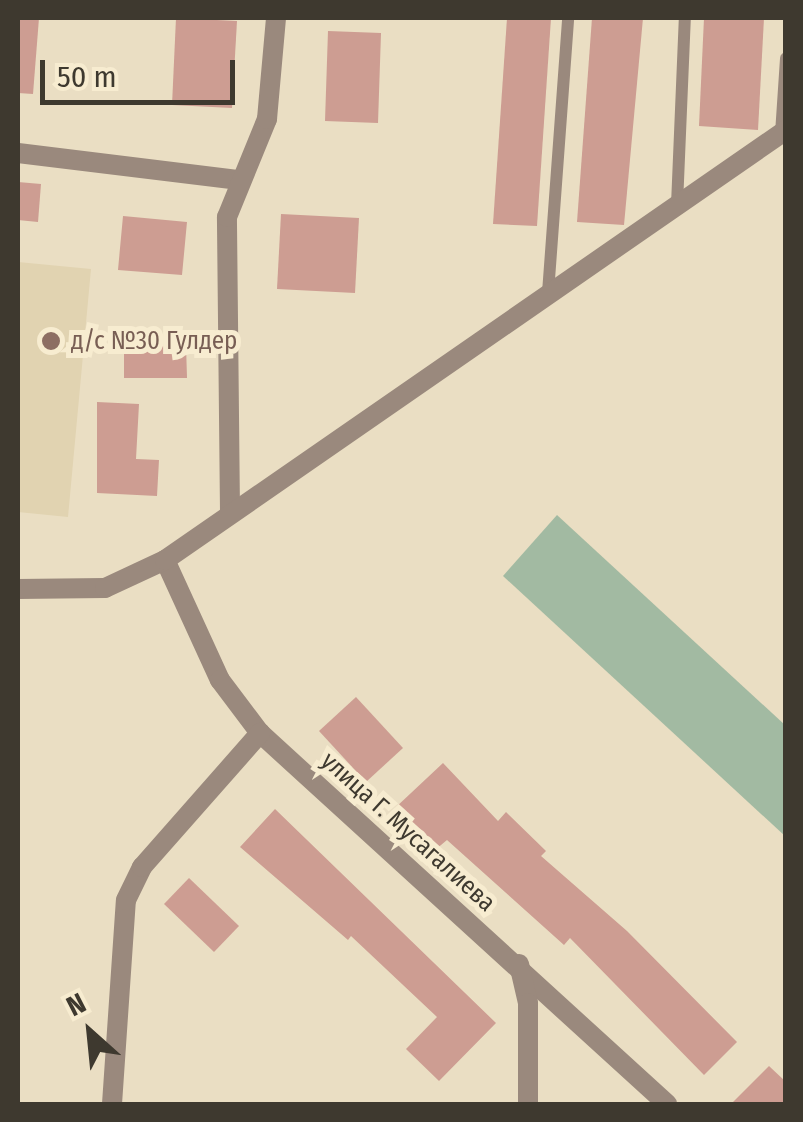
<!DOCTYPE html>
<html>
<head>
<meta charset="utf-8">
<style>
  body { margin:0 }
  #map { position:relative; width:803px; height:1122px; overflow:hidden; background:#eadec3; font-family:"Fira Sans Condensed",sans-serif }
  div>[style] { position:absolute }
  [style*='--x'] { left:calc(var(--x)*1px); top:calc(var(--y)*1px); width:calc(var(--w)*1px); rotate:calc(var(--a)*1deg) }
  .built>* { inset:0; background:#e1d3b1 }
  .green>* { inset:0; background:#a2baa2 }
  .building>* { inset:0; background:#cd9d92 }
  .service>* { height:12px; margin:-6px; padding:0 6px; transform-origin:6px; border-radius:6px; background:#9a897d }
  .minor>* { height:20px; margin:-10px; padding:0 10px; transform-origin:10px; border-radius:10px; background:#9a897d }
  .dots>* { width:28px; height:28px; translate:-50% -50%; box-sizing:border-box; border:5px solid #f7ecd0; border-radius:50% }
  span { translate:-50% -50%; white-space:nowrap; text-align:center; line-height:1.15; -webkit-text-stroke:10px #f7ecd0; paint-order:stroke }
  .education-label { font-size:25px; color:#785e54 }
  .left { translate:0 -50%; text-align:left }
  .street-label { font-size:25px; color:#3e392f }
  .frame { position:absolute; inset:0; border:20px solid #3e392f; pointer-events:none }
  .north { position:absolute; left:40px; top:982px; width:100px; height:100px; -webkit-text-stroke:8px #f7ecd0; paint-order:stroke; rotate:333deg; font-size:28px; font-weight:700; line-height:40px; text-align:center; color:#3e392f }
  .north::after { content:''; display:block; margin:auto; width:35px; height:45px; background:#3e392f; clip-path:polygon(50% 0,100% 100%,50% 72%,0 100%) }
  .scale { position:absolute; left:40px; top:60px; width:195px; height:45px; box-sizing:border-box; border:5px solid #3e392f; border-top:0; padding-left:12px; font-size:30px; line-height:35px; white-space:nowrap; color:#3e392f; -webkit-text-stroke:8px #f7ecd0; paint-order:stroke }
</style>
</head>
<body>
<div id="map">
  <div class="built">
    <div style="clip-path:polygon(18px 262px,91px 269px,68px 517px,18px 512px)"></div>
  </div>
  <div class="green">
    <div style="clip-path:polygon(557px 515px,785px 725px,785px 836px,503px 576px)"></div>
  </div>
  <div class="building">
    <div style="clip-path:polygon(18px 18px,39px 18px,33px 94px,18px 93px)"></div>
    <div style="clip-path:polygon(176px 18px,237px 21px,232px 108px,172px 105px)"></div>
    <div style="clip-path:polygon(507px 18px,551px 18px,537px 226px,493px 224px)"></div>
    <div style="clip-path:polygon(592px 18px,643px 18px,624px 225px,577px 222px)"></div>
    <div style="clip-path:polygon(704px 18px,764px 18px,758px 130px,699px 126px)"></div>
    <div style="clip-path:polygon(328px 31px,381px 33px,378px 123px,325px 121px)"></div>
    <div style="clip-path:polygon(18px 182px,41px 184px,38px 222px,18px 220px)"></div>
    <div style="clip-path:polygon(281px 214px,359px 218px,355px 293px,277px 289px)"></div>
    <div style="clip-path:polygon(123px 216px,187px 222px,182px 275px,118px 270px)"></div>
    <div style="clip-path:polygon(186px 346px,187px 378px,124px 378px,124px 347px)"></div>
    <div style="clip-path:polygon(97px 402px,139px 404px,136px 459px,159px 460px,157px 496px,97px 493px)"></div>
    <div style="clip-path:polygon(356px 697px,403px 748px,366px 782px,319px 731px)"></div>
    <div style="clip-path:polygon(443px 763px,498px 821px,506px 812px,546px 851px,541px 856px,627px 931px,737px 1042px,704px 1075px,570px 938px,564px 945px,447px 840px,435px 850px,395px 808px)"></div>
    <div style="clip-path:polygon(275px 809px,496px 1023px,439px 1081px,406px 1049px,437px 1017px,351px 936px,348px 940px,240px 847px)"></div>
    <div style="clip-path:polygon(189px 878px,239px 926px,214px 952px,164px 904px)"></div>
    <div style="clip-path:polygon(769px 1066px,786px 1082px,786px 1104px,731px 1104px)"></div>
  </div>
  <div class="service">
    <div style="--x:781;--y:134;--w:76;--a:-86.2"></div>
    <div style="--x:677;--y:205;--w:187;--a:-87.6"></div>
    <div style="--x:548;--y:293;--w:276;--a:-85.8"></div>
  </div>
  <div class="minor">
    <div style="--x:18;--y:153;--w:221;--a:7"></div>
    <div style="--x:230;--y:511;--w:294;--a:-90.6"></div>
    <div style="--x:227;--y:217;--w:106;--a:-67.8"></div>
    <div style="--x:267;--y:119;--w:101;--a:-84.9"></div>
    <div style="--x:165;--y:560;--w:132;--a:65.4"></div>
    <div style="--x:220;--y:680;--w:66;--a:53"></div>
    <div style="--x:260;--y:733;--w:551;--a:42.35"></div>
    <div style="--x:18;--y:589;--w:87;--a:-0.7"></div>
    <div style="--x:105;--y:588;--w:66;--a:-25"></div>
    <div style="--x:165;--y:560;--w:755;--a:-34.7"></div>
    <div style="--x:519;--y:964;--w:40;--a:77"></div>
    <div style="--x:528;--y:1003;--w:101;--a:90"></div>
    <div style="--x:112;--y:1104;--w:204;--a:-86.1"></div>
    <div style="--x:126;--y:900;--w:37;--a:-64"></div>
    <div style="--x:142;--y:867;--w:179;--a:-48.6"></div>
  </div>
  <div class="dots">
    <div style="left:51px;top:341px;background:#8d6e63"></div>
  </div>
  <div class="education-label">
    <span class="left" style="left:71px;top:341px">д/с №30 Гулдер</span>
  </div>
  <div class="street-label">
    <span style="left:408px;top:832px;rotate:42deg">улица Г. Мусагалиева</span>
  </div>
  <div class="frame"></div>
  <div class="north">N</div>
  <div class="scale">50 m</div>
</div>
</body>
</html>
